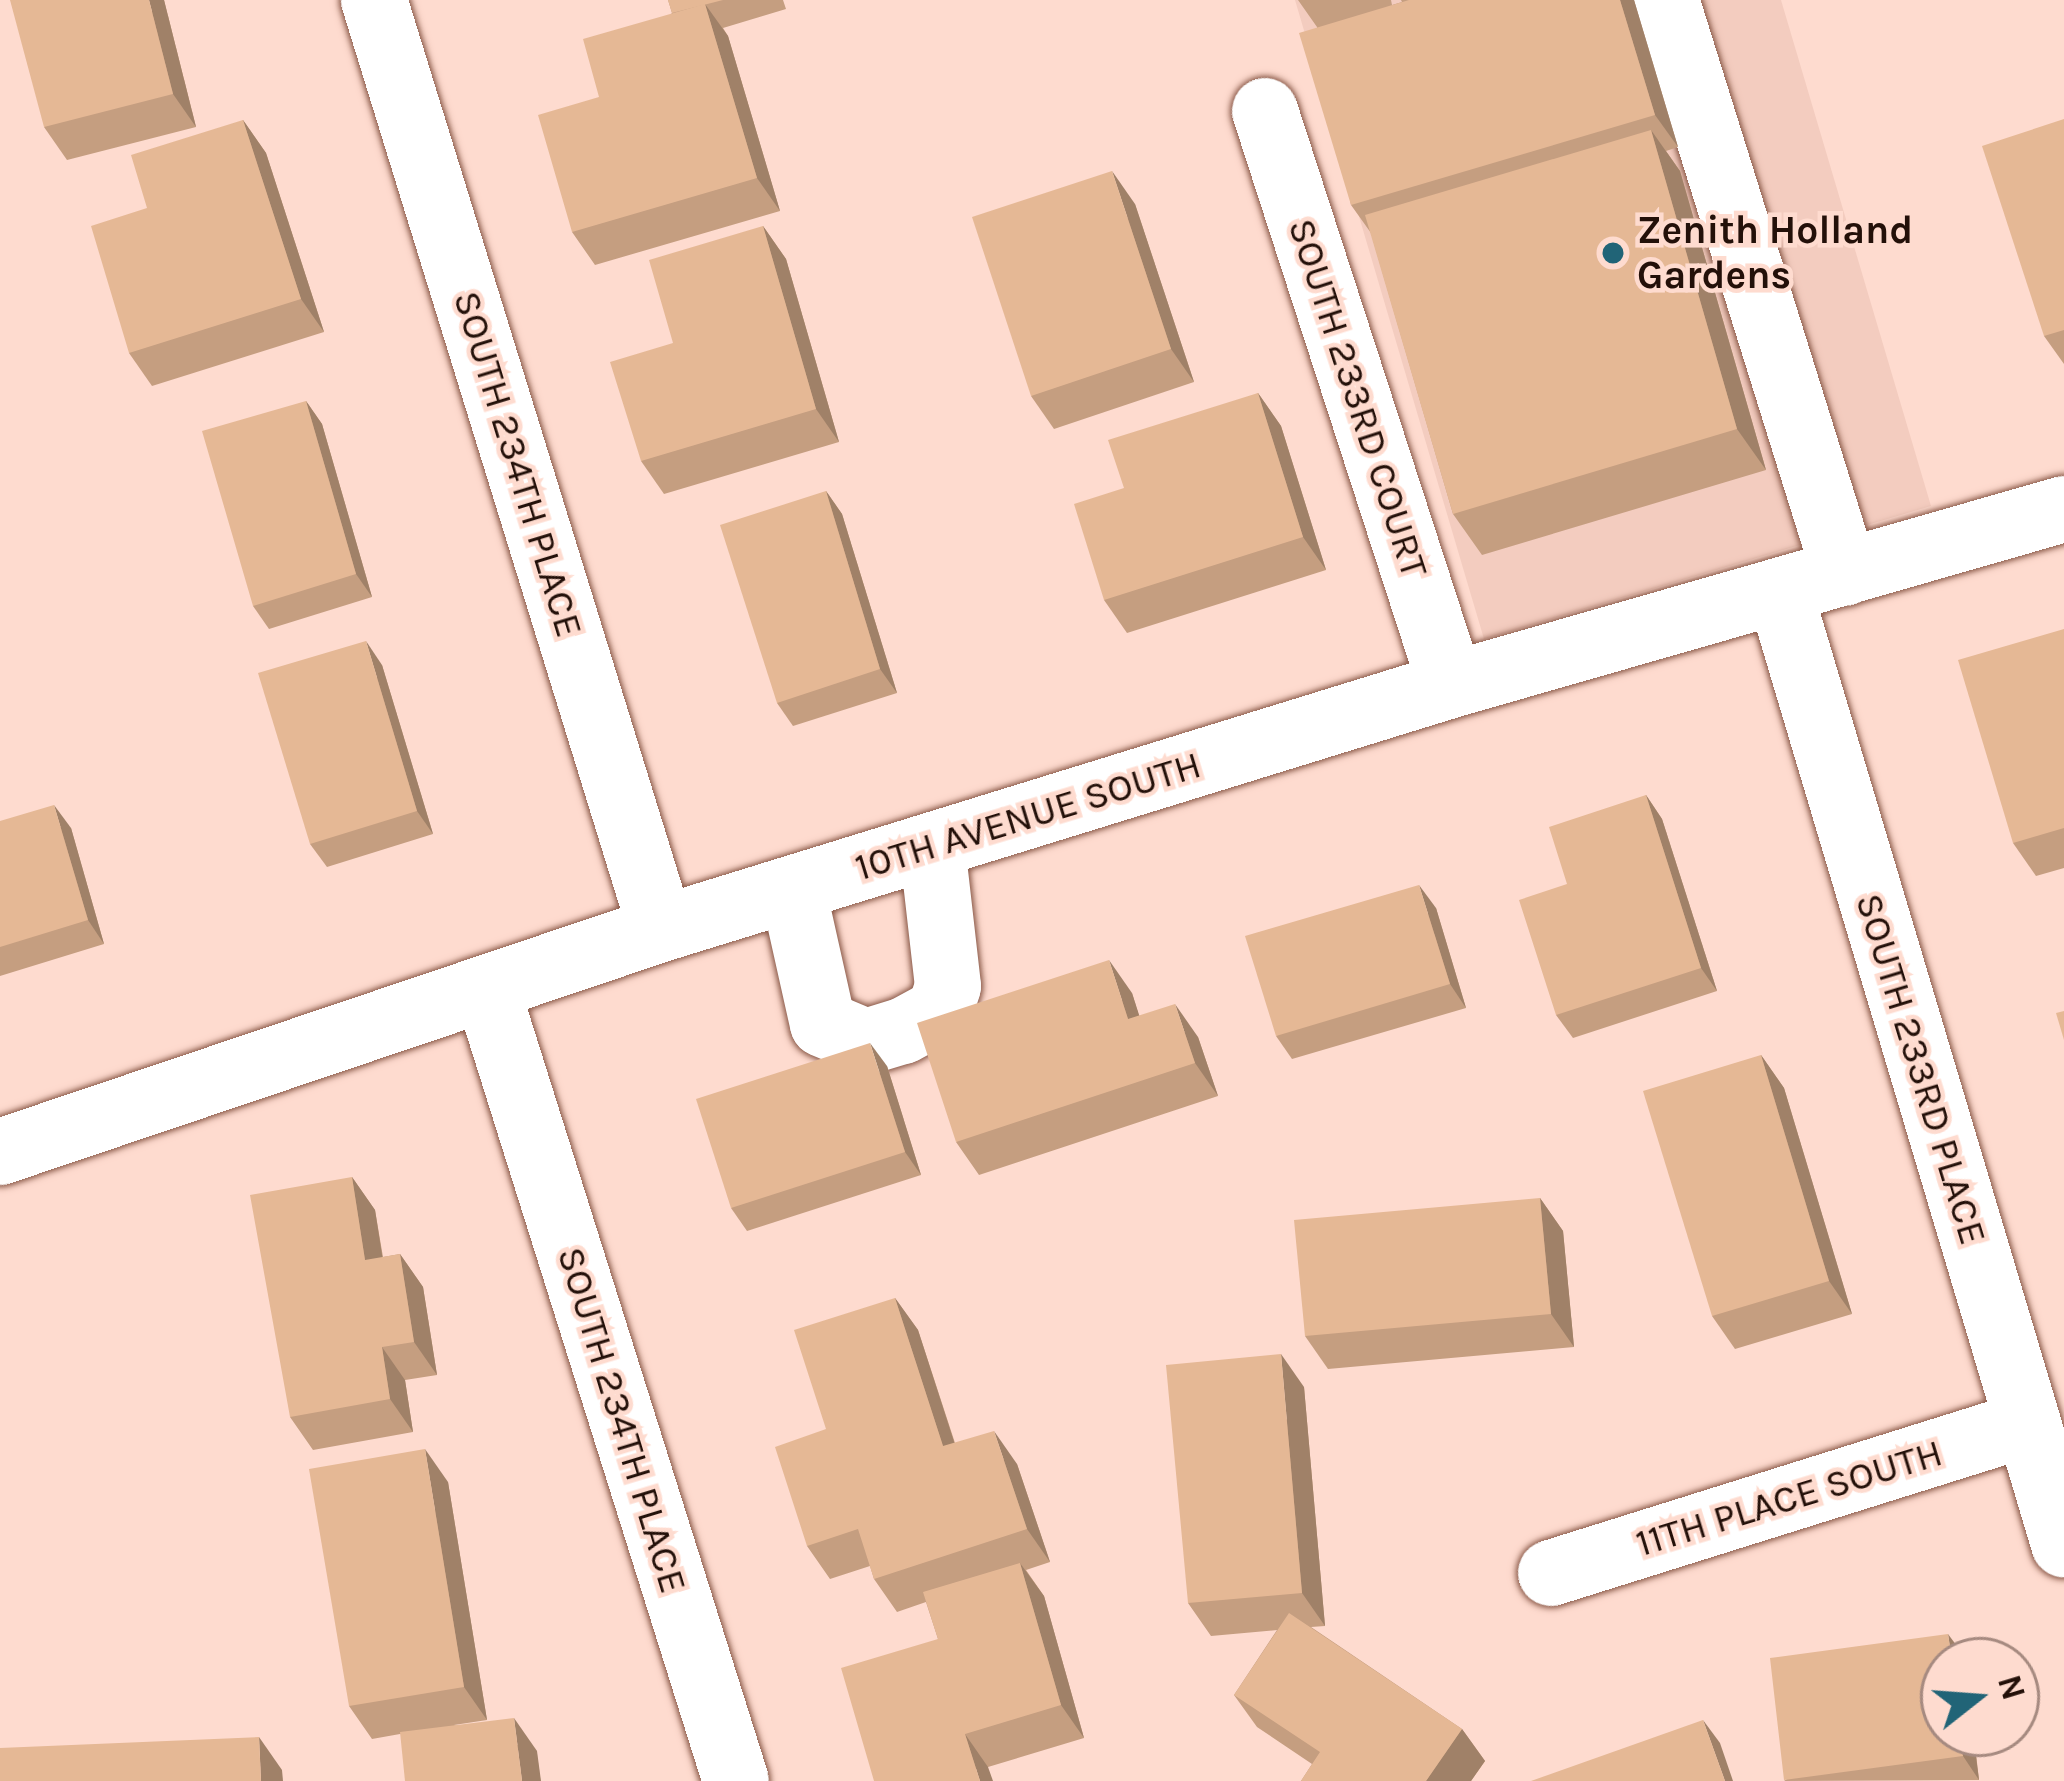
<!DOCTYPE html>
<html>
<head>
<meta charset="utf-8">
<style>
  body { margin:0 }
  #map { position:relative; width:2064px; height:1781px; overflow:hidden; background:#fedbcf; font-family:Karla,sans-serif }
  div>[style] { position:absolute }
  [style*='--x'] { left:calc(var(--x)*1px); top:calc(var(--y)*1px); width:calc(var(--w)*1px); rotate:calc(var(--a)*1deg) }
  .built>* { inset:0; background:#f3ccbf }
  .roads { filter:drop-shadow(0 0 3px #895847) drop-shadow(0 0 3px #895847) }
  .minor>* { height:66px; margin:-33px; padding:0 33px; transform-origin:33px; border-radius:33px; background:#fff }
  .wall>* { inset:0; background:#c59e80 }
  .shaded-wall>* { inset:0; background:#a08168 }
  .building>* { inset:0; background:#e5b895 }
  .dots>* { width:33px; height:33px; translate:-50% -50%; box-sizing:border-box; border:6px solid #fedbcf; border-radius:50% }
  span { translate:-50% -50%; white-space:nowrap; text-align:center; line-height:1.15; -webkit-text-stroke:9px #fedbcf; paint-order:stroke }
  .poi-label { font-size:39px; color:#231009; font-weight:700 }
  .left { translate:0 -50%; text-align:left }
  .street-label { font-size:39px; color:#231009 }
  .north { position:absolute; left:1920px; top:1637px; width:120px; height:120px; box-sizing:border-box; background:#fedbcf; border:3px solid #a68a80; border-radius:50%; rotate:73deg; font-size:33px; font-weight:700; line-height:48px; text-align:center; color:#231009 }
  .north::after { content:''; display:block; margin:auto; width:42px; height:54px; background:#216477; clip-path:polygon(50% 0,100% 100%,50% 72%,0 100%) }
</style>
</head>
<body>
<div id="map">
  <div class="built">
    <div style="clip-path:polygon(1295px 0,1781px 0,1931px 506px,1484px 639px)"></div>
  </div>
  <div class="roads">
    <div class="minor">
      <div style="--x:374;--y:0;--w:972;--a:72.83"></div>
      <div style="--x:1666;--y:0;--w:600;--a:72.65"></div>
      <div style="--x:1265;--y:111;--w:603;--a:72.05"></div>
      <div style="--x:1780;--y:593;--w:993;--a:73.37"></div>
      <div style="--x:793;--y:890;--w:137;--a:77.4"></div>
      <div style="--x:823;--y:1024;--w:47;--a:22.7"></div>
      <div style="--x:866;--y:1042;--w:39;--a:-17"></div>
      <div style="--x:903;--y:1031;--w:42;--a:-28.4"></div>
      <div style="--x:940;--y:1011;--w:26;--a:-72"></div>
      <div style="--x:948;--y:986;--w:141;--a:-96.5"></div>
      <div style="--x:487;--y:990;--w:829;--a:72.53"></div>
      <div style="--x:0;--y:1152;--w:698;--a:-18.64"></div>
      <div style="--x:661;--y:929;--w:827;--a:-17.16"></div>
      <div style="--x:1451;--y:685;--w:638;--a:-16.02"></div>
      <div style="--x:1551;--y:1573;--w:499;--a:-17.4"></div>
    </div>
  </div>
  <div class="wall">
    <div style="clip-path:polygon(164px 0,196px 127px,67px 160px,44px 127px)"></div>
    <div style="clip-path:polygon(668px 0,783px 0,786px 9px,723px 28px,728px 36px,780px 211px,595px 265px,572px 232px,599px 97px,672px 13px)"></div>
    <div style="clip-path:polygon(1298px 0,1391px 0,1392px 5px,1402px 2px,1401px 0,1634px 0,1678px 147px,1666px 151px,1680px 171px,1766px 470px,1482px 555px,1453px 514px,1371px 233px,1351px 205px,1317px 27px)"></div>
    <div style="clip-path:polygon(2064px 119px,2064px 364px,2044px 336px)"></div>
    <div style="clip-path:polygon(243px 120px,266px 153px,324px 332px,152px 386px,129px 353px,147px 208px)"></div>
    <div style="clip-path:polygon(1135px 204px,1194px 382px,1054px 429px,1031px 396px)"></div>
    <div style="clip-path:polygon(763px 226px,786px 259px,839px 442px,664px 494px,641px 461px,673px 343px)"></div>
    <div style="clip-path:polygon(1258px 393px,1281px 426px,1326px 570px,1127px 633px,1104px 600px,1124px 488px)"></div>
    <div style="clip-path:polygon(306px 401px,322px 424px,372px 597px,269px 629px,253px 606px)"></div>
    <div style="clip-path:polygon(826px 491px,842px 514px,897px 693px,793px 726px,777px 703px)"></div>
    <div style="clip-path:polygon(2064px 629px,2064px 868px,2036px 876px,2013px 843px)"></div>
    <div style="clip-path:polygon(382px 665px,433px 834px,327px 867px,310px 844px)"></div>
    <div style="clip-path:polygon(1646px 795px,1662px 819px,1717px 991px,1573px 1038px,1556px 1015px,1567px 884px)"></div>
    <div style="clip-path:polygon(0 821px,71px 828px,104px 944px,0 976px)"></div>
    <div style="clip-path:polygon(1436px 908px,1466px 1008px,1292px 1059px,1276px 1036px)"></div>
    <div style="clip-path:polygon(1132px 993px,1139px 1016px,1198px 1037px,1218px 1096px,979px 1175px,956px 1142px)"></div>
    <div style="clip-path:polygon(1761px 1055px,1784px 1088px,1852px 1314px,1735px 1349px,1712px 1316px)"></div>
    <div style="clip-path:polygon(887px 1066px,921px 1175px,747px 1231px,731px 1208px)"></div>
    <div style="clip-path:polygon(352px 1177px,375px 1210px,383px 1257px,400px 1254px,423px 1287px,437px 1375px,405px 1380px,413px 1432px,313px 1450px,290px 1417px)"></div>
    <div style="clip-path:polygon(1540px 1198px,1563px 1231px,1574px 1347px,1328px 1369px,1305px 1336px)"></div>
    <div style="clip-path:polygon(895px 1298px,918px 1330px,955px 1443px,1017px 1464px,1050px 1562px,1026px 1570px,1044px 1596px,1084px 1738px,988px 1767px,874px 1781px,938px 1639px,926px 1602px,897px 1612px,874px 1579px,870px 1566px,830px 1579px,807px 1546px,826px 1429px)"></div>
    <div style="clip-path:polygon(1304px 1387px,1325px 1626px,1311px 1627px,1462px 1729px,1485px 1761px,1471px 1781px,1301px 1781px,1312px 1764px,1257px 1727px,1234px 1695px,1277px 1630px,1211px 1636px,1188px 1603px)"></div>
    <div style="clip-path:polygon(448px 1482px,487px 1720px,454px 1725px,537px 1751px,400px 1734px,372px 1739px,349px 1706px)"></div>
    <div style="clip-path:polygon(1965px 1657px,1979px 1780px,1784px 1781px)"></div>
  </div>
  <div class="shaded-wall">
    <div style="clip-path:polygon(149px 0,164px 0,196px 127px,173px 94px)"></div>
    <div style="clip-path:polygon(1620px 0,1634px 0,1678px 147px,1655px 115px)"></div>
    <div style="clip-path:polygon(705px 4px,728px 36px,780px 211px,757px 178px)"></div>
    <div style="clip-path:polygon(243px 120px,266px 153px,324px 332px,301px 299px)"></div>
    <div style="clip-path:polygon(1651px 130px,1680px 171px,1766px 470px,1737px 429px)"></div>
    <div style="clip-path:polygon(1112px 171px,1135px 204px,1194px 382px,1171px 349px)"></div>
    <div style="clip-path:polygon(763px 226px,786px 259px,839px 442px,816px 409px)"></div>
    <div style="clip-path:polygon(1258px 393px,1281px 426px,1326px 570px,1303px 537px)"></div>
    <div style="clip-path:polygon(306px 401px,322px 424px,372px 597px,356px 574px)"></div>
    <div style="clip-path:polygon(826px 491px,842px 514px,897px 693px,880px 669px)"></div>
    <div style="clip-path:polygon(366px 641px,382px 665px,433px 834px,417px 811px)"></div>
    <div style="clip-path:polygon(1646px 795px,1662px 819px,1717px 991px,1701px 968px)"></div>
    <div style="clip-path:polygon(54px 805px,71px 828px,104px 944px,88px 920px)"></div>
    <div style="clip-path:polygon(1419px 885px,1436px 908px,1466px 1008px,1450px 984px)"></div>
    <div style="clip-path:polygon(1109px 960px,1132px 993px,1151px 1052px,1128px 1019px)"></div>
    <div style="clip-path:polygon(1175px 1004px,1198px 1037px,1218px 1096px,1195px 1063px)"></div>
    <div style="clip-path:polygon(870px 1043px,887px 1066px,921px 1175px,905px 1152px)"></div>
    <div style="clip-path:polygon(1761px 1055px,1784px 1088px,1852px 1314px,1829px 1281px)"></div>
    <div style="clip-path:polygon(352px 1177px,375px 1210px,388px 1293px,365px 1260px)"></div>
    <div style="clip-path:polygon(1540px 1198px,1563px 1231px,1574px 1347px,1551px 1314px)"></div>
    <div style="clip-path:polygon(400px 1254px,423px 1287px,437px 1375px,414px 1342px)"></div>
    <div style="clip-path:polygon(895px 1298px,918px 1330px,966px 1479px,943px 1446px)"></div>
    <div style="clip-path:polygon(382px 1347px,405px 1380px,413px 1432px,390px 1399px)"></div>
    <div style="clip-path:polygon(1281px 1354px,1304px 1387px,1325px 1626px,1302px 1593px)"></div>
    <div style="clip-path:polygon(994px 1431px,1017px 1464px,1050px 1562px,1027px 1529px)"></div>
    <div style="clip-path:polygon(425px 1449px,448px 1482px,487px 1720px,464px 1687px)"></div>
    <div style="clip-path:polygon(1020px 1563px,1044px 1596px,1084px 1738px,1061px 1705px)"></div>
    <div style="clip-path:polygon(1948px 1634px,1965px 1657px,1965px 1661px,1952px 1661px)"></div>
    <div style="clip-path:polygon(514px 1718px,537px 1751px,541px 1781px,522px 1781px)"></div>
    <div style="clip-path:polygon(1703px 1720px,1720px 1743px,1733px 1781px,1725px 1781px)"></div>
    <div style="clip-path:polygon(1462px 1729px,1485px 1761px,1471px 1781px,1426px 1781px)"></div>
    <div style="clip-path:polygon(1960px 1733px,1973px 1733px,1979px 1780px,1963px 1756px)"></div>
    <div style="clip-path:polygon(965px 1734px,988px 1767px,993px 1781px,980px 1781px)"></div>
    <div style="clip-path:polygon(259px 1737px,282px 1770px,283px 1781px,261px 1781px)"></div>
  </div>
  <div class="building">
    <div style="clip-path:polygon(10px 0,149px 0,173px 94px,44px 127px)"></div>
    <div style="clip-path:polygon(668px 0,723px 0,672px 13px)"></div>
    <div style="clip-path:polygon(1409px 0,1620px 0,1655px 115px,1351px 205px,1299px 33px)"></div>
    <div style="clip-path:polygon(705px 4px,757px 178px,572px 232px,538px 115px,599px 97px,583px 39px)"></div>
    <div style="clip-path:polygon(2064px 119px,2064px 330px,2044px 336px,1982px 146px)"></div>
    <div style="clip-path:polygon(243px 120px,301px 299px,129px 353px,91px 226px,147px 208px,131px 155px)"></div>
    <div style="clip-path:polygon(1651px 130px,1737px 429px,1453px 514px,1365px 215px)"></div>
    <div style="clip-path:polygon(1112px 171px,1171px 349px,1031px 396px,972px 217px)"></div>
    <div style="clip-path:polygon(763px 226px,816px 409px,641px 461px,610px 362px,673px 343px,649px 260px)"></div>
    <div style="clip-path:polygon(1258px 393px,1303px 537px,1104px 600px,1074px 504px,1124px 488px,1108px 440px)"></div>
    <div style="clip-path:polygon(306px 401px,356px 574px,253px 606px,202px 431px)"></div>
    <div style="clip-path:polygon(826px 491px,880px 669px,777px 703px,720px 525px)"></div>
    <div style="clip-path:polygon(2064px 629px,2064px 828px,2013px 843px,1958px 660px)"></div>
    <div style="clip-path:polygon(366px 641px,417px 811px,310px 844px,258px 673px)"></div>
    <div style="clip-path:polygon(1646px 795px,1701px 968px,1556px 1015px,1519px 900px,1567px 884px,1549px 827px)"></div>
    <div style="clip-path:polygon(54px 805px,88px 920px,0 947px,0 821px)"></div>
    <div style="clip-path:polygon(1419px 885px,1450px 984px,1276px 1036px,1245px 936px)"></div>
    <div style="clip-path:polygon(1109px 960px,1128px 1019px,1175px 1004px,1195px 1063px,956px 1142px,917px 1023px)"></div>
    <div style="clip-path:polygon(2064px 1011px,2064px 1040px,2056px 1013px)"></div>
    <div style="clip-path:polygon(870px 1043px,905px 1152px,731px 1208px,696px 1099px)"></div>
    <div style="clip-path:polygon(1761px 1055px,1829px 1281px,1712px 1316px,1643px 1091px)"></div>
    <div style="clip-path:polygon(352px 1177px,365px 1260px,400px 1254px,414px 1342px,382px 1347px,390px 1399px,290px 1417px,250px 1195px)"></div>
    <div style="clip-path:polygon(1540px 1198px,1551px 1314px,1305px 1336px,1294px 1220px)"></div>
    <div style="clip-path:polygon(895px 1298px,943px 1446px,994px 1431px,1027px 1529px,874px 1579px,858px 1529px,807px 1546px,775px 1447px,826px 1429px,794px 1330px)"></div>
    <div style="clip-path:polygon(1281px 1354px,1302px 1593px,1188px 1603px,1166px 1365px)"></div>
    <div style="clip-path:polygon(425px 1449px,464px 1687px,349px 1706px,309px 1469px)"></div>
    <div style="clip-path:polygon(1020px 1563px,1061px 1705px,965px 1734px,980px 1781px,874px 1781px,841px 1668px,938px 1639px,923px 1592px)"></div>
    <div style="clip-path:polygon(1289px 1613px,1462px 1729px,1426px 1781px,1301px 1781px,1320px 1752px,1234px 1695px)"></div>
    <div style="clip-path:polygon(1948px 1634px,1952px 1661px,1944px 1661px,1944px 1733px,1960px 1733px,1963px 1756px,1784px 1780px,1770px 1658px)"></div>
    <div style="clip-path:polygon(514px 1718px,522px 1781px,405px 1781px,400px 1732px)"></div>
    <div style="clip-path:polygon(1703px 1720px,1725px 1781px,1531px 1781px)"></div>
    <div style="clip-path:polygon(259px 1737px,261px 1781px,0 1781px,0 1748px)"></div>
  </div>
  <div class="dots">
    <div style="left:1613px;top:253px;background:#216477"></div>
  </div>
  <div class="poi-label">
    <span class="left" style="left:1637px;top:253px">Zenith Holland<br>Gardens</span>
  </div>
  <div class="street-label">
    <span style="left:1358px;top:398px;rotate:72deg">SOUTH 233RD COURT</span>
    <span style="left:518px;top:464px;rotate:73deg">SOUTH 234TH PLACE</span>
    <span style="left:1028px;top:816px;rotate:-17deg">10TH AVENUE SOUTH</span>
    <span style="left:1921px;top:1069px;rotate:73deg">SOUTH 233RD PLACE</span>
    <span style="left:622px;top:1420px;rotate:73deg">SOUTH 234TH PLACE</span>
    <span style="left:1789px;top:1498px;rotate:-17deg">11TH PLACE SOUTH</span>
  </div>
  <div class="north">N</div>
</div>
</body>
</html>
